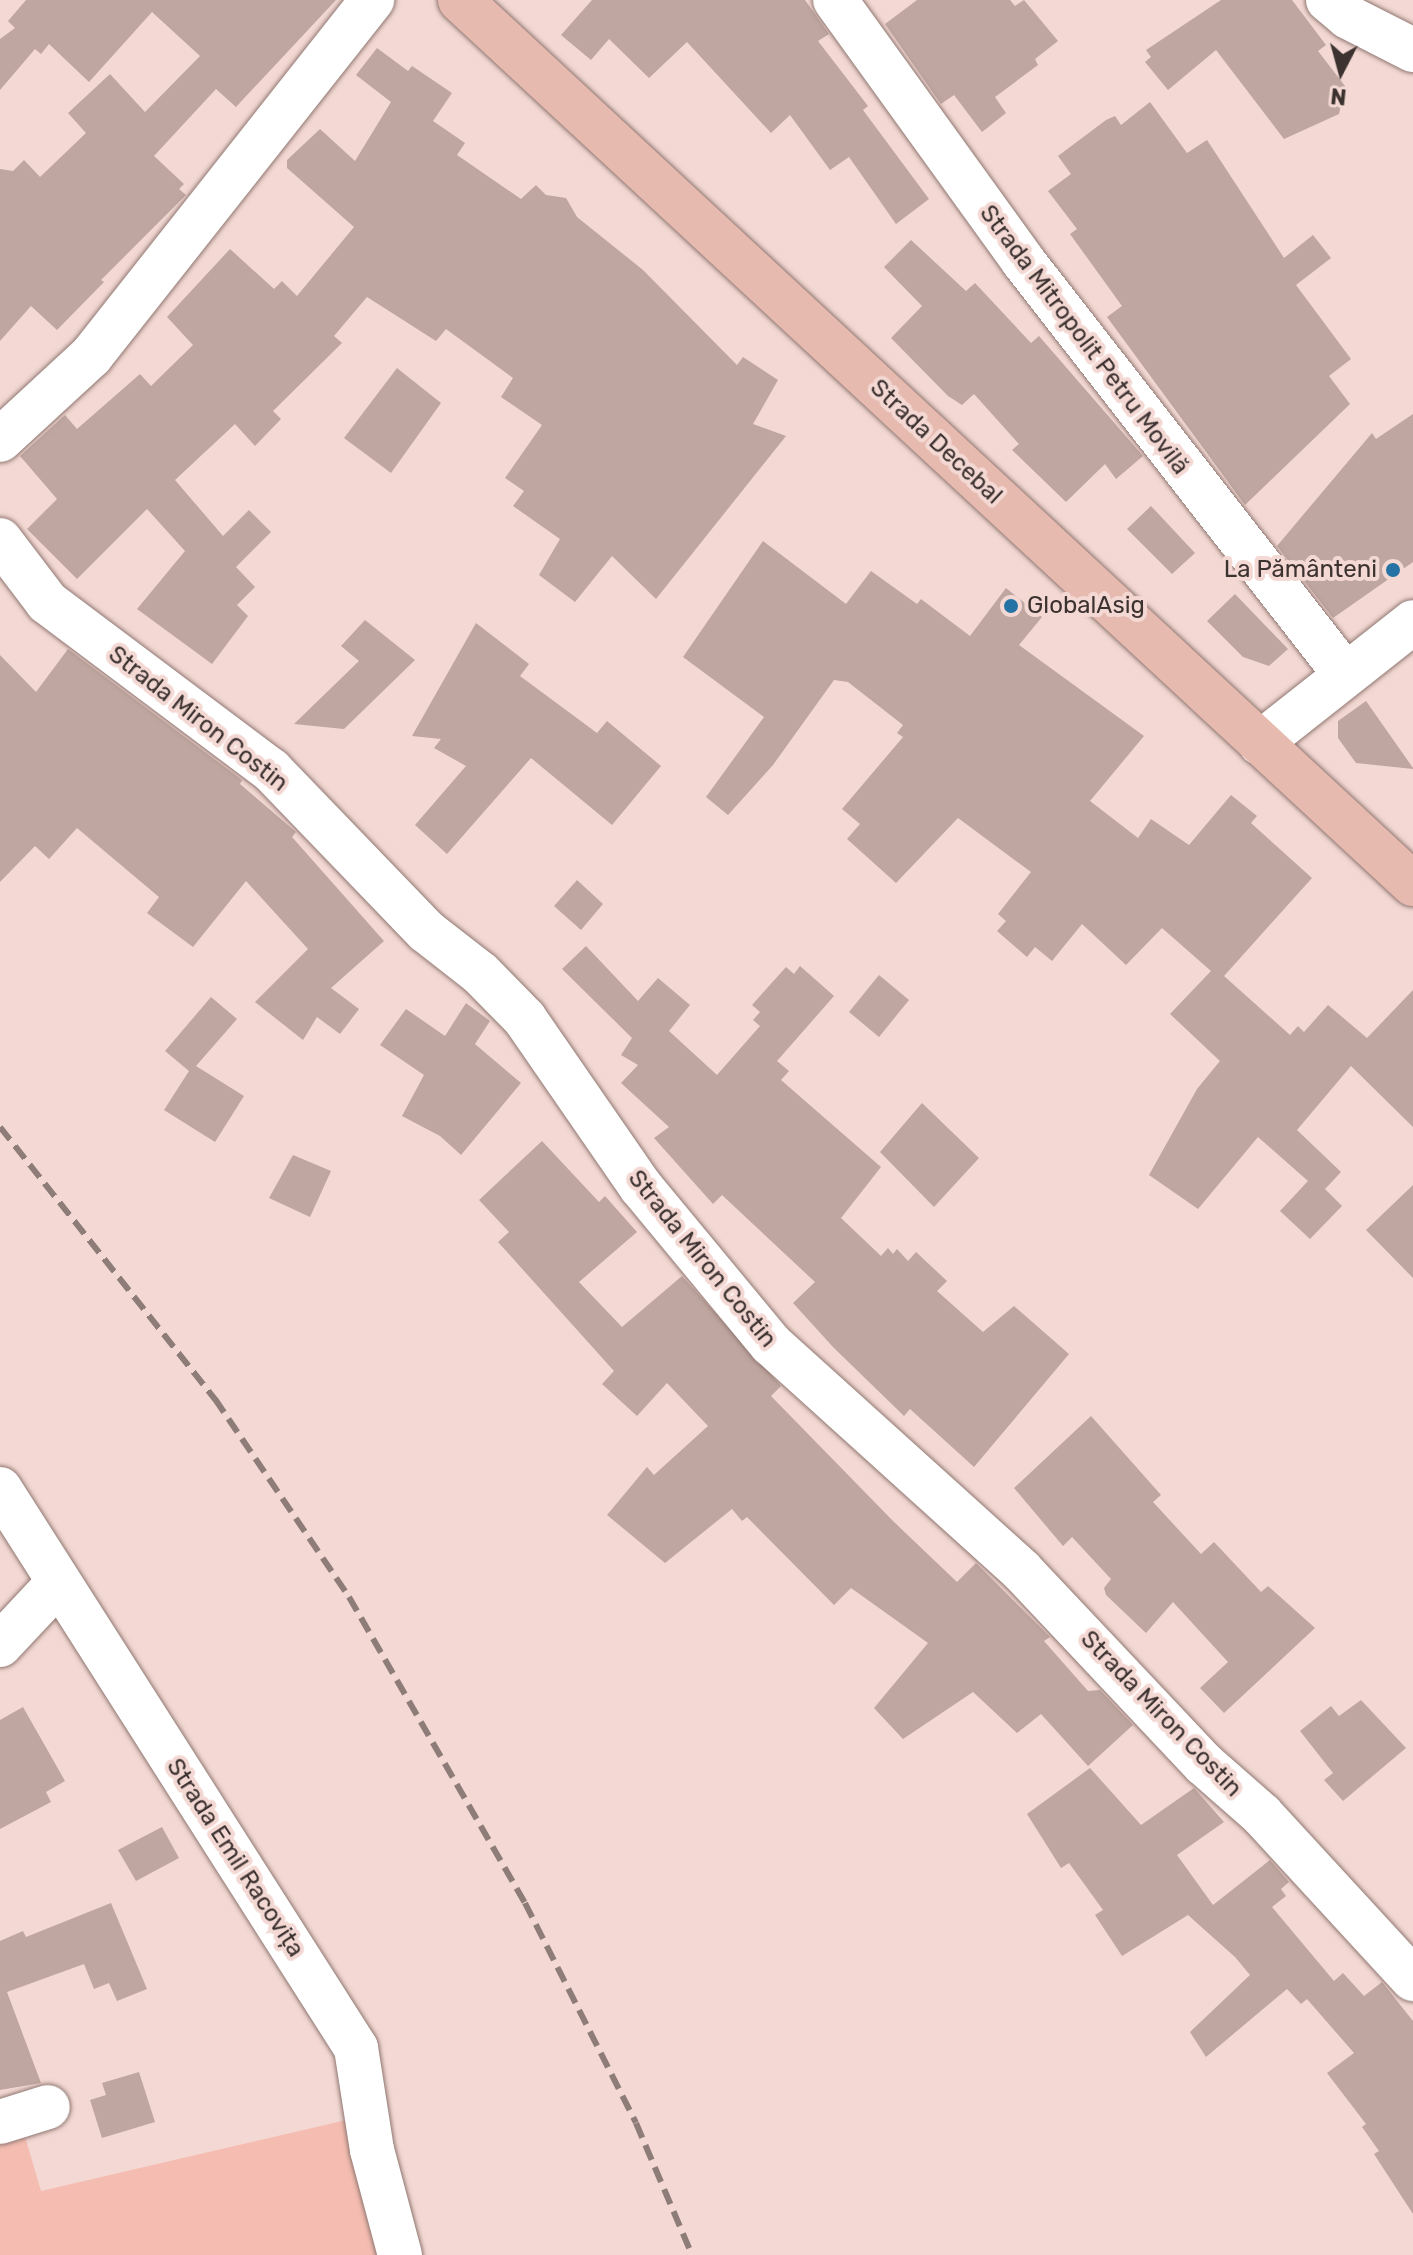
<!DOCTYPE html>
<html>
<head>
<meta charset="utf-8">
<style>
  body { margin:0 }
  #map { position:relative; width:1413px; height:2255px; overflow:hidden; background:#f3d8d3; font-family:Rubik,sans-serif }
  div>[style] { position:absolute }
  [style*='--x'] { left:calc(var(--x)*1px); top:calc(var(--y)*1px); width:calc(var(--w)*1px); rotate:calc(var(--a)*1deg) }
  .green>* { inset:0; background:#f5bdb1 }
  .building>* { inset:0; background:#bfa6a0 }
  .roads { filter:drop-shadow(0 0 2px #8f7771) drop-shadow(0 0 2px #8f7771) }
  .minor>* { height:44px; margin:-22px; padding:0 22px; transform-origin:22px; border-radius:22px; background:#fff }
  .major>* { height:44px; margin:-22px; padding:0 22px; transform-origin:22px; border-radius:22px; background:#e7bab0 }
  .rail>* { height:6px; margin-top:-3px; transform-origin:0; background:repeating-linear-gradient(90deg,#8d7c78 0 16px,transparent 0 24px) }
  .dots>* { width:22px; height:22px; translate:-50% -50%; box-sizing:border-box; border:4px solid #f3d8d3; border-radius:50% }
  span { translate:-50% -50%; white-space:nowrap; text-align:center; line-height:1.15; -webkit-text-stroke:8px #f3d8d3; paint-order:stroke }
  .street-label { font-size:24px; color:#3c3230 }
  .poi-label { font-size:24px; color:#3c3230 }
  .right { translate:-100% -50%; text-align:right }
  .left { translate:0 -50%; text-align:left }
  .north { position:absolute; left:1301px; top:32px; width:80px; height:80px; -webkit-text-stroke:6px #f3d8d3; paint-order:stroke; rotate:186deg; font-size:22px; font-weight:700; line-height:32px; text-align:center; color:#3c3230 }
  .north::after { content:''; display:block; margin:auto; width:28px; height:36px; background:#3c3230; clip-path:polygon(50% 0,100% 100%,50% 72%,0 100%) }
</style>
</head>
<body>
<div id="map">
  <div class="green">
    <div style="clip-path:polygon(355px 2118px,391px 2255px,0 2255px,0 2140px,24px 2133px,41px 2191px)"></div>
  </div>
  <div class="building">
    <div style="clip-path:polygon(26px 0,336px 0,236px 107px,216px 89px,154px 156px,184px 184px,179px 189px,186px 195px,101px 280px,104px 282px,57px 330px,31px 306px,0 341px,0 169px,13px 171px,24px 160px,40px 177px,86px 133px,68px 113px,110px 74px,145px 112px,200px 56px,152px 12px,89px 82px,49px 44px,41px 54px,35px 49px,0 90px,0 39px,15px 28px,8px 21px)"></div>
    <div style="clip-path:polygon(592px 0,805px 0,829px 34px,818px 41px,868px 106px,863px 110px,929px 199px,896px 224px,849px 157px,830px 170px,790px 115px,771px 133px,687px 42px,649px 78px,609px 39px,591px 60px,561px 35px)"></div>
    <div style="clip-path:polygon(917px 0,1010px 0,1015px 6px,1024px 0,1058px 41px,1035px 59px,1038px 65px,995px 97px,1006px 113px,982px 132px,954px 95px,941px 104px,885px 24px)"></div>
    <div style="clip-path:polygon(1221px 0,1292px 0,1326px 45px,1318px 51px,1345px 86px,1339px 114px,1284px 139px,1216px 50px,1168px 90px,1145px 62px,1151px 57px,1146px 50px)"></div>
    <div style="clip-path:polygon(377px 48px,408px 71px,412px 66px,452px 93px,433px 121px,465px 143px,457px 155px,521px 199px,536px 185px,546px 195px,566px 198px,577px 217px,643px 270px,737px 365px,743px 357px,778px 380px,753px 424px,786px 436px,656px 599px,612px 556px,575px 602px,539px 575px,560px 539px,513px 506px,524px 491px,505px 478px,542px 425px,501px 397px,513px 378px,446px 329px,436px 341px,367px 297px,334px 336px,342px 343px,273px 411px,281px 419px,255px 446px,235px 424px,175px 480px,223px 536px,249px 510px,271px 532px,236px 567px,255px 587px,237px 605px,248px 616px,212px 664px,137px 609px,185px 551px,147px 509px,77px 579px,27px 529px,57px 499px,20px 456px,65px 415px,77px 429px,140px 374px,151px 386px,193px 345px,167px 317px,230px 249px,274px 289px,282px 281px,297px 296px,354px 227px,287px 168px,287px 160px,320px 129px,355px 161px,391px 102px,356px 75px)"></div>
    <div style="clip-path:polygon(1150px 102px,1187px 153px,1207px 140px,1284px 258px,1313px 235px,1331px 258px,1296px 285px,1351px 359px,1329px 376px,1350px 404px,1245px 505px,1107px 317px,1122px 306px,1070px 234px,1077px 229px,1048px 191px,1071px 174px,1058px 156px,1106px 120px,1115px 116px,1121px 125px)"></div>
    <div style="clip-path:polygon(911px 240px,966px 291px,975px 283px,1031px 343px,1039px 336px,1143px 456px,1116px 479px,1105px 464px,1066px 502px,1012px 450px,1019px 444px,974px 394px,962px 405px,948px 396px,891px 338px,922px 306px,884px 267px)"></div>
    <div style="clip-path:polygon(397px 368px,441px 403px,391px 473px,344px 438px)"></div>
    <div style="clip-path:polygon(1413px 414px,1413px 562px,1333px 618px,1277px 546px,1372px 433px,1376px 439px)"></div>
    <div style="clip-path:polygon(1151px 506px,1195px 553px,1172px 574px,1127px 529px)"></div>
    <div style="clip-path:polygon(763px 541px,846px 604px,871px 571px,917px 604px,921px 599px,970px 636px,1006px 588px,1042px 617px,1019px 645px,1144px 736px,1090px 801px,1138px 838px,1151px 819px,1189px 845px,1231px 795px,1257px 816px,1251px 823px,1312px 878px,1224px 976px,1290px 1035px,1298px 1026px,1304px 1032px,1328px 1005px,1367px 1038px,1413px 990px,1413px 1127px,1351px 1066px,1297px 1130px,1341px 1172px,1325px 1189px,1342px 1206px,1310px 1239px,1280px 1211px,1308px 1181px,1258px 1137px,1198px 1209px,1149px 1175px,1197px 1089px,1220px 1061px,1170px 1014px,1211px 971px,1162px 928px,1126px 965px,1082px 924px,1052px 961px,1035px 947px,1027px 957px,997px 931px,1006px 921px,998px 914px,1031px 872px,958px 818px,896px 883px,847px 839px,860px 824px,842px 809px,903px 737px,897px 733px,903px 725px,848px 682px,834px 680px,773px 765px,728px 815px,706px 797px,764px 717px,683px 657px)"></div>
    <div style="clip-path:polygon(1235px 594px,1288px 649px,1269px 666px,1243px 657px,1207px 621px)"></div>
    <div style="clip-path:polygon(365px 620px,415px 660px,344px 729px,294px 724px,359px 661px,341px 646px)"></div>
    <div style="clip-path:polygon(476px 623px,529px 664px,520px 676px,597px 733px,607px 721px,661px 766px,612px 825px,531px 758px,447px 854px,415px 825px,466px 766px,434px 748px,441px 739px,412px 736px)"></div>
    <div style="clip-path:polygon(68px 649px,242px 780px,240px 784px,296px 832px,292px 837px,384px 941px,331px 988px,359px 1009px,340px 1034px,317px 1017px,303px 1040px,255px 1002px,308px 949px,246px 881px,193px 947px,147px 913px,159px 897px,77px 828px,49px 859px,35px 846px,0 882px,0 655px,36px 692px)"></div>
    <div style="clip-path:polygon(1366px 701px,1413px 768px,1413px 769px,1356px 763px,1338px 738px,1338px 721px)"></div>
    <div style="clip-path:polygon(577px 880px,603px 904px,581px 930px,554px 906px)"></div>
    <div style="clip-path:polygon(586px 946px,638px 1001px,658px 978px,690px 1005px,669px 1031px,717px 1075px,760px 1026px,753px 1020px,760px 1012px,752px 1005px,786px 967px,794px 974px,800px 966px,834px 996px,777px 1061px,789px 1071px,781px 1080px,881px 1167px,841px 1218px,881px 1256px,888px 1248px,893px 1254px,897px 1249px,908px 1261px,916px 1252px,947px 1281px,937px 1291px,983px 1332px,1014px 1306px,1069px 1354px,974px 1467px,910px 1409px,904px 1416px,833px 1347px,793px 1303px,815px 1282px,722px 1195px,713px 1204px,654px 1138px,669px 1127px,621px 1083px,638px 1065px,621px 1055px,632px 1038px,562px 969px)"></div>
    <div style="clip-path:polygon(879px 975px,909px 1000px,879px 1037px,849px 1012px)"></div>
    <div style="clip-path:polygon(211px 997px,237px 1019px,196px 1066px,244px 1096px,215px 1142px,164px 1110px,189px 1071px,165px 1051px)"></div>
    <div style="clip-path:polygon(466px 1003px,490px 1021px,475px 1044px,521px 1083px,461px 1155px,440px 1136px,402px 1116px,424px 1075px,380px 1045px,406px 1009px,445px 1036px)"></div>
    <div style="clip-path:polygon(922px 1103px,979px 1158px,934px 1207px,880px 1152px)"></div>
    <div style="clip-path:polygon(542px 1141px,599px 1202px,605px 1196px,637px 1232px,579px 1282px,622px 1327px,682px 1276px,781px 1386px,771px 1396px,893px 1521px,957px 1582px,976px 1563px,1050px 1637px,1044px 1641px,1088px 1691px,1100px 1690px,1133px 1725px,1088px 1766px,1041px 1714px,1017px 1733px,973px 1692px,903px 1739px,874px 1708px,928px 1643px,851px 1588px,834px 1605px,747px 1517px,742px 1521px,732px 1509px,665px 1563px,607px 1515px,647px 1467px,654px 1475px,708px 1426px,667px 1383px,637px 1416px,602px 1384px,614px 1371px,498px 1242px,509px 1232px,479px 1200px)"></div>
    <div style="clip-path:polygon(293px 1155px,331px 1171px,310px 1217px,269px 1198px)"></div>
    <div style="clip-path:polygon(1413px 1185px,1413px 1278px,1366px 1230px)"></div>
    <div style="clip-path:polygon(1091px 1416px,1161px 1495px,1153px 1502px,1201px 1554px,1214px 1542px,1261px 1592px,1268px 1586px,1315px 1628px,1224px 1713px,1200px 1688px,1228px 1662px,1173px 1602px,1146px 1633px,1106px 1595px,1104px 1588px,1111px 1579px,1072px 1537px,1063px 1546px,1014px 1488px)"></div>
    <div style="clip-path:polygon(1361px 1700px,1406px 1748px,1343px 1801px,1324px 1780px,1333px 1773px,1300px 1731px,1331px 1706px,1339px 1716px)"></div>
    <div style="clip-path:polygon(23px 1707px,65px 1781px,46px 1792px,51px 1802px,0 1829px,0 1720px)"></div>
    <div style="clip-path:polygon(1090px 1768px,1141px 1825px,1194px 1788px,1224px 1822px,1177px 1855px,1213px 1905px,1270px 1860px,1289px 1882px,1281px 1889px,1286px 1896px,1272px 1907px,1334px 1981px,1343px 1973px,1364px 1996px,1382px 1982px,1413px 2021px,1413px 2214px,1374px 2154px,1379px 2151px,1362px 2127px,1366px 2124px,1327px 2073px,1354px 2053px,1307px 1999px,1301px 2004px,1287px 1989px,1206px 2057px,1190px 2032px,1250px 1975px,1235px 1957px,1188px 1915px,1122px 1956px,1095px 1915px,1103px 1910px,1069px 1863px,1061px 1868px,1027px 1814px)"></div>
    <div style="clip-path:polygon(162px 1827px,179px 1858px,136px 1881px,118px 1850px)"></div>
    <div style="clip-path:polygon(111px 1903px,147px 1989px,117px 2001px,109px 1983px,94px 1989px,84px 1964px,7px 1992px,41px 2083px,0 2090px,0 1941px,23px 1931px,26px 1937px)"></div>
    <div style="clip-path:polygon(139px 2072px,155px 2122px,102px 2138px,90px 2100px,106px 2095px,102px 2083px)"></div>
  </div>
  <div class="roads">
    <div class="minor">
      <div style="--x:835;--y:0;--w:322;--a:54.2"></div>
      <div style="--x:1023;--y:261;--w:522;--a:52.08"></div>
      <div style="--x:1328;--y:0;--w:26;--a:40"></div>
      <div style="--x:1348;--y:17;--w:73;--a:26.9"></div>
      <div style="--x:0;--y:440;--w:124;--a:-42.7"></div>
      <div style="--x:91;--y:356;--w:454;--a:-51.7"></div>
      <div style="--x:0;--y:540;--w:78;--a:52.8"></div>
      <div style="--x:47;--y:602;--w:280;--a:36.9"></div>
      <div style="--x:271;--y:770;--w:223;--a:46.1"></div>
      <div style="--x:426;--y:931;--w:68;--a:37.9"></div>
      <div style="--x:480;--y:973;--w:64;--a:45.6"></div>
      <div style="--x:525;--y:1019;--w:204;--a:55.4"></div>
      <div style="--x:641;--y:1187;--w:204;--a:50.4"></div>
      <div style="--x:771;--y:1344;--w:338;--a:42.1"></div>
      <div style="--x:1022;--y:1571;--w:265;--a:46.7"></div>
      <div style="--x:1204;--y:1764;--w:77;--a:41.3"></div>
      <div style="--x:1262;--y:1815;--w:223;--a:47.4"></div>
      <div style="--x:1260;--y:743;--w:195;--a:-38.3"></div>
      <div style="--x:0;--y:1489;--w:663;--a:57.51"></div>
      <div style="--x:356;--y:2048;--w:103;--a:81.1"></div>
      <div style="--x:372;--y:2150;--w:109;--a:75.1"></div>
      <div style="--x:0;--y:1645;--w:83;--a:-46.9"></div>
      <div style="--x:0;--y:2122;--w:50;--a:-17.4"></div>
    </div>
    <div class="major">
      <div style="--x:460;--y:0;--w:1300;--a:42.85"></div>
    </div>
  </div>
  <div class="rail">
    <div style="--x:0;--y:1127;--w:347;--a:51.7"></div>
    <div style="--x:215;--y:1399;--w:239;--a:55.9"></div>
    <div style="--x:349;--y:1597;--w:353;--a:60.1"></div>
    <div style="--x:525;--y:1903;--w:246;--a:63.2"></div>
    <div style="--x:636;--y:2123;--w:143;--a:67"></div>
  </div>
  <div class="dots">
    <div style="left:1393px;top:570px;background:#2572a4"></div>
    <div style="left:1011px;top:606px;background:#2572a4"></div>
  </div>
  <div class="street-label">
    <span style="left:1084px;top:340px;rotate:53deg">Strada Mitropolit Petru Movilă</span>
    <span style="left:936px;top:442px;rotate:43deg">Strada Decebal</span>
    <span style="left:198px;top:719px;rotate:38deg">Strada Miron Costin</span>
    <span style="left:702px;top:1259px;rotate:51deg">Strada Miron Costin</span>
    <span style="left:1161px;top:1714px;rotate:46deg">Strada Miron Costin</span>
    <span style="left:235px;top:1858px;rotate:57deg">Strada Emil Racovița</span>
  </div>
  <div class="poi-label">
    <span class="right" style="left:1377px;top:570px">La Pământeni</span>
    <span class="left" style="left:1027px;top:606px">GlobalAsig</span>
  </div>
  <div class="north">N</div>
</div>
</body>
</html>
